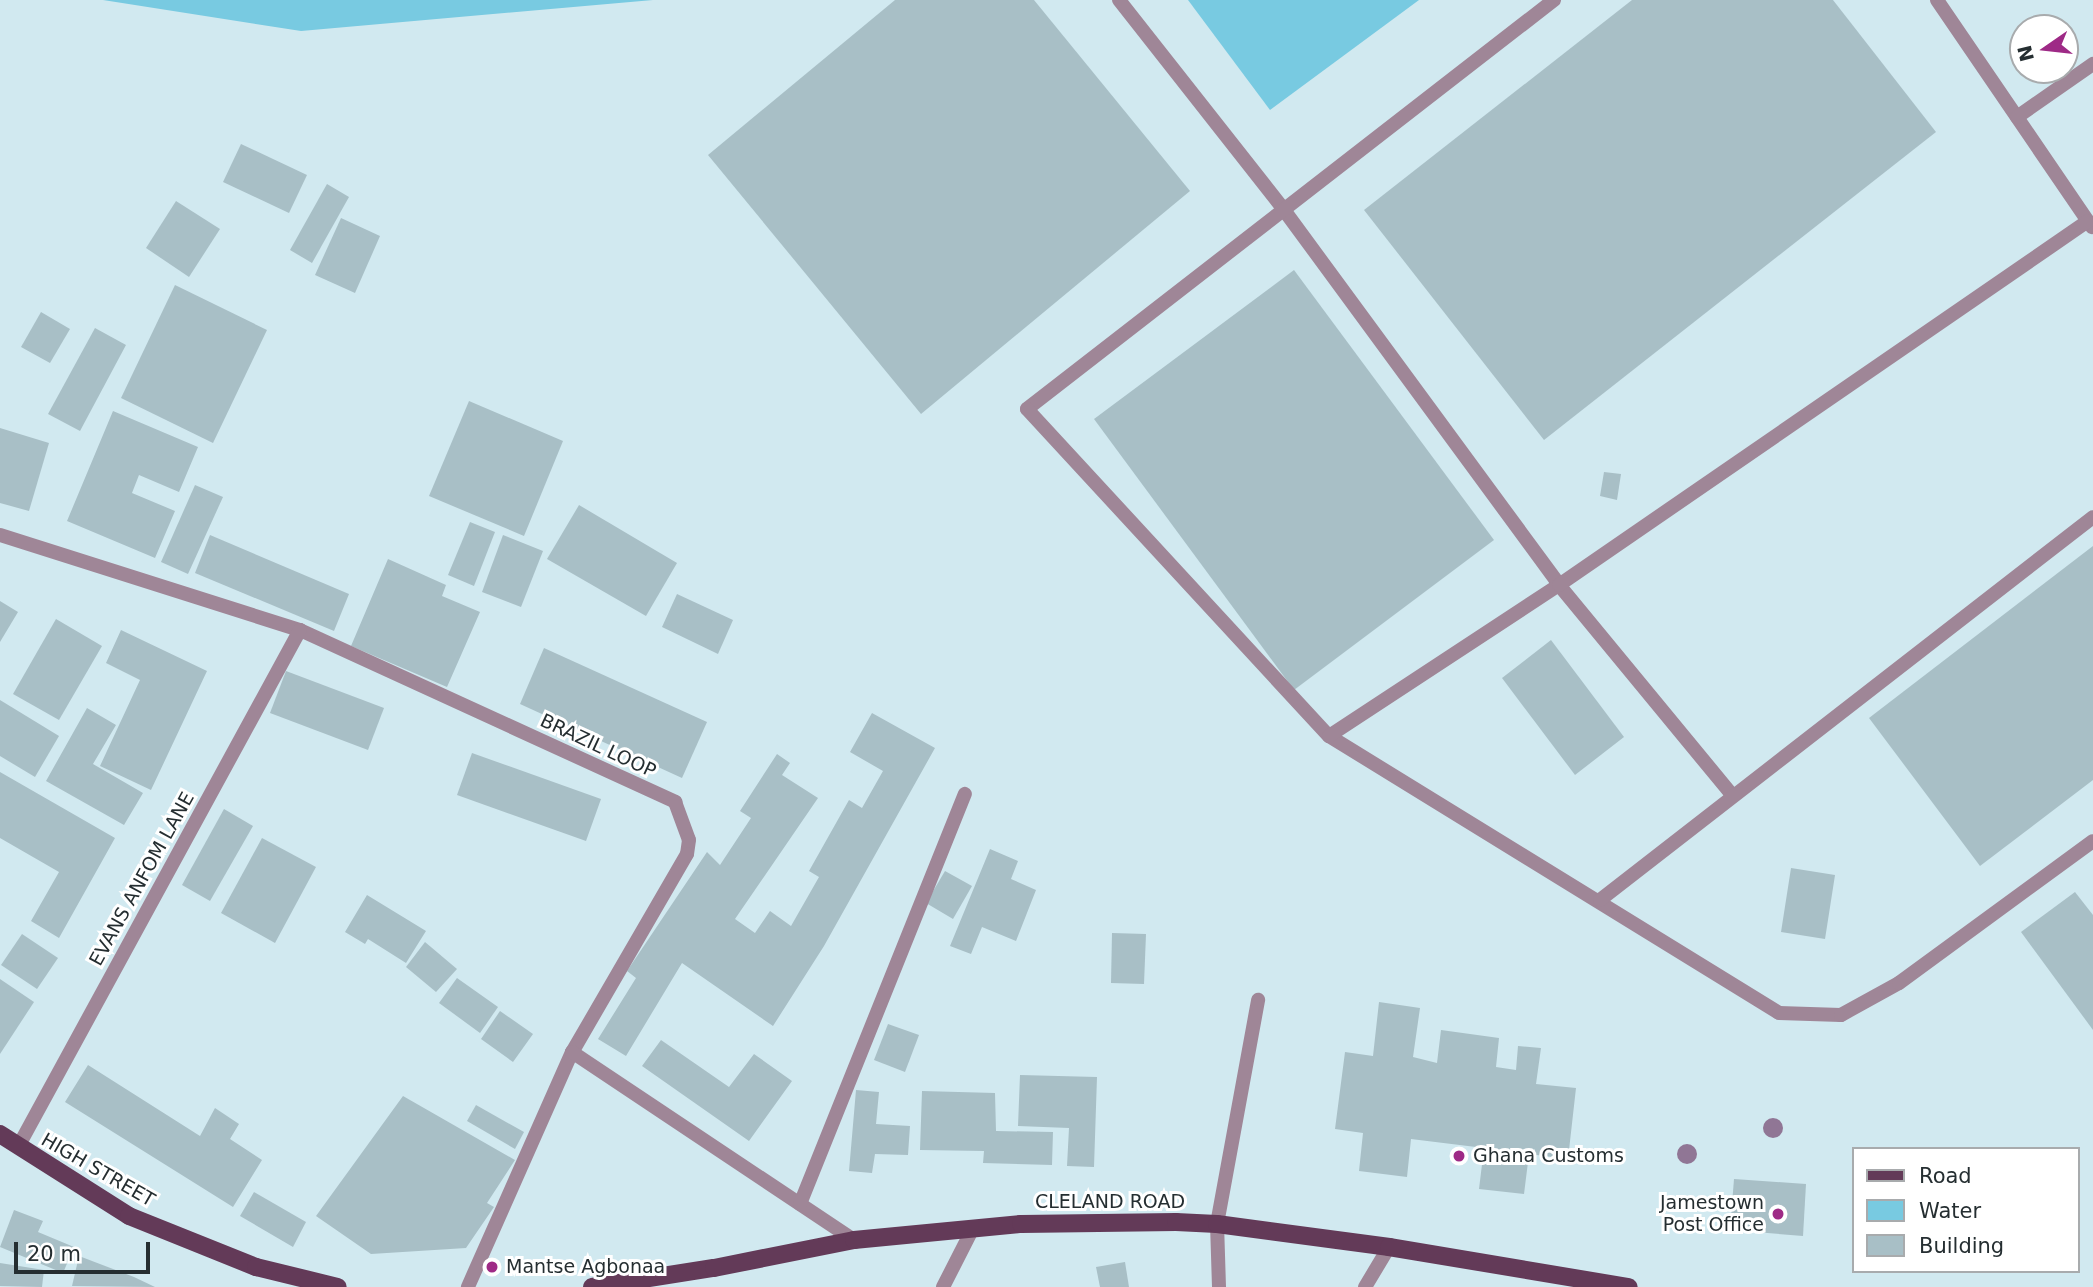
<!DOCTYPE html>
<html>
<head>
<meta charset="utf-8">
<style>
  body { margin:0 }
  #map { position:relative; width:2093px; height:1287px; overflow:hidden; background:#d1e9f0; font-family:"DejaVu Sans",sans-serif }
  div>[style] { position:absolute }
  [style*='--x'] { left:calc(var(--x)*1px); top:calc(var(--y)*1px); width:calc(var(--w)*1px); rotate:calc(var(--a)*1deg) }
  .water>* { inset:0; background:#78cae1 }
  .building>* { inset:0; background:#a8bfc6 }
  .lane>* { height:14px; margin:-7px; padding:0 7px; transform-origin:7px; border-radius:7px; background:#9f8697 }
  .street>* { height:14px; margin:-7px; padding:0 7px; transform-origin:7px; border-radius:7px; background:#9f8697 }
  .primary>* { height:18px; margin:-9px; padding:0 9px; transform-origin:9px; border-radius:9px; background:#633a58 }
  .trees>* { width:20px; height:20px; margin:-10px; border-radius:50%; background:#907695 }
  .dots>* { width:19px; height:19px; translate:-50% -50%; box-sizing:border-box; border:4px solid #fff; border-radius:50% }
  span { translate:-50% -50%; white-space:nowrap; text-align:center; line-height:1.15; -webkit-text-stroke:6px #fff; paint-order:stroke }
  .street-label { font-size:19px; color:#252e31 }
  .poi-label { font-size:19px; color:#252e31 }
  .left { translate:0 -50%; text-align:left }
  .right { translate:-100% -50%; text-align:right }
  .legend { position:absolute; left:1852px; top:1147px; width:228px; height:126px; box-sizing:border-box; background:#fff; border:2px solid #a8abad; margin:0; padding:9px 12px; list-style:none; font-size:21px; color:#252e31 }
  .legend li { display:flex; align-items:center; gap:14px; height:35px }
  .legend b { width:35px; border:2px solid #a8abad }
  .north { position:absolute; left:2009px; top:14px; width:70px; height:70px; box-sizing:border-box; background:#fff; border:2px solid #a8abad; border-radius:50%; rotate:256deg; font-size:19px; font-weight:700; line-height:28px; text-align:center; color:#252e31 }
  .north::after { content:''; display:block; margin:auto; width:24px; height:32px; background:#9e2a86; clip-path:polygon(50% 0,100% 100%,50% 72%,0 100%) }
  .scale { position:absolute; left:14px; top:1242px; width:136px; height:32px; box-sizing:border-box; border:4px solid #252e31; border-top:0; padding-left:9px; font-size:21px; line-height:24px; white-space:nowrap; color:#252e31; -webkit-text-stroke:5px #fff; paint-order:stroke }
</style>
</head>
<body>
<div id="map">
  <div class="water">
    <div style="clip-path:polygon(103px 0,653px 0,301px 31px)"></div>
    <div style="clip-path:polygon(1188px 0,1419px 0,1270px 110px)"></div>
  </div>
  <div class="building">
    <div style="clip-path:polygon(895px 0,1034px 0,1190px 191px,921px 414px,708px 155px)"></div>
    <div style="clip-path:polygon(1632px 0,1833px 0,1936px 132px,1544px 440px,1364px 210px)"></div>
    <div style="clip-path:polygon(241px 144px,307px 175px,289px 213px,223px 182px)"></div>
    <div style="clip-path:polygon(327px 184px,349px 197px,312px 263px,290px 250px)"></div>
    <div style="clip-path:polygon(176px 201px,220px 229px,189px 277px,146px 248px)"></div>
    <div style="clip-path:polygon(341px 218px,380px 236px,355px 293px,315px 275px)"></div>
    <div style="clip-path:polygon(1294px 270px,1494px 540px,1294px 690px,1094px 419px)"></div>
    <div style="clip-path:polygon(175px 285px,267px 330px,213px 443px,121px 398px)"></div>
    <div style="clip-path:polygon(41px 312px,70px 329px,50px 363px,21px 347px)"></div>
    <div style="clip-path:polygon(95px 328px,126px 345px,80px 431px,48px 414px)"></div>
    <div style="clip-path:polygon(469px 401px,563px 441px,524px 536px,429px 496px)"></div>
    <div style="clip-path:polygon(113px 411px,198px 447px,179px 492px,139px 475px,132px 493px,175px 511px,155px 558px,67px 521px)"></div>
    <div style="clip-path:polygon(0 428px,49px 443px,29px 511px,0 503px)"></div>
    <div style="clip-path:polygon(1604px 472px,1621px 474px,1617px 500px,1600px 496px)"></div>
    <div style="clip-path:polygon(195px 485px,223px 497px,188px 574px,161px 562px)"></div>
    <div style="clip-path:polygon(579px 505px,677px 563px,646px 616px,547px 559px)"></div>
    <div style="clip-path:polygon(470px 522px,495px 532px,474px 586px,448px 575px)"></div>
    <div style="clip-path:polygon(210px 535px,349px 594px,334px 631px,195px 573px)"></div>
    <div style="clip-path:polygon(503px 535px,543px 551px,521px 607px,482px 592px)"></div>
    <div style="clip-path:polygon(2093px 546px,2093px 780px,1980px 866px,1869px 718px)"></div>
    <div style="clip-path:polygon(388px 559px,446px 585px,442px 596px,480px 612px,447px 687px,351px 646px)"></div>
    <div style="clip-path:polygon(677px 594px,733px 620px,718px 654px,662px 627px)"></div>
    <div style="clip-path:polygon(0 601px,18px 612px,0 642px)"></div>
    <div style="clip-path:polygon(56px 619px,102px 646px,59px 720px,13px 694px)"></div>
    <div style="clip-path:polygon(121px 630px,207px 671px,151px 790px,100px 766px,140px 680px,106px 663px)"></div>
    <div style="clip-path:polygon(1551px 640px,1624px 737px,1575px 775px,1502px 678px)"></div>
    <div style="clip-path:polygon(544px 648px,707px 722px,682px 778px,520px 704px)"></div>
    <div style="clip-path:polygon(286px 671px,384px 708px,368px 750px,270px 713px)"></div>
    <div style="clip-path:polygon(0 700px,59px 736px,35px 777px,0 756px)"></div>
    <div style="clip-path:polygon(87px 708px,116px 725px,93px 764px,143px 793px,124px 825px,46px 781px)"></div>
    <div style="clip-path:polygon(872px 713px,935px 748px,824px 946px,773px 1026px,682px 963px,626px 1056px,598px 1039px,636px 978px,627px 971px,707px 852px,720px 865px,751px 818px,740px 811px,777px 754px,790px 763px,782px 775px,818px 798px,735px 919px,755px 933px,770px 911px,791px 926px,819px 877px,809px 871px,849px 800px,862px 808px,883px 771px,850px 752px)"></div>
    <div style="clip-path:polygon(472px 753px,601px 799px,586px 841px,457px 795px)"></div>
    <div style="clip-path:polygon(0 772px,115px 838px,59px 938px,31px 921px,59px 872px,0 838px)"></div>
    <div style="clip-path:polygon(224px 809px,253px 826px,210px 901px,182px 885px)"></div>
    <div style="clip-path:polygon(262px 838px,316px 867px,275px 943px,221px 913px)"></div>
    <div style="clip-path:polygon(990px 849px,1018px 861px,1011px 879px,1036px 890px,1016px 941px,982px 927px,971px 954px,950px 946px)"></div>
    <div style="clip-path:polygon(1791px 868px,1835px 875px,1825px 939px,1781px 932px)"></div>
    <div style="clip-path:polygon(945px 871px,972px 886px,953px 919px,926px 903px)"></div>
    <div style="clip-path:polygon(2075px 892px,2093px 915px,2093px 1030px,2021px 932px)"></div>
    <div style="clip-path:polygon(367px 895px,426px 931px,406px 963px,368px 939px,365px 944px,345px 932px)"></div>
    <div style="clip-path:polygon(1112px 933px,1146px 934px,1144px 984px,1111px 983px)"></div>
    <div style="clip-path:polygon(22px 934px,58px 958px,37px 989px,1px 965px)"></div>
    <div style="clip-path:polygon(425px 942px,457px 969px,436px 992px,406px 967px)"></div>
    <div style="clip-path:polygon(457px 978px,498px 1007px,480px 1033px,439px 1003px)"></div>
    <div style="clip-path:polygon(0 979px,34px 1002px,0 1054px)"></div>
    <div style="clip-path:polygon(1379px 1002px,1420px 1008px,1413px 1057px,1437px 1063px,1441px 1030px,1499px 1038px,1496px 1067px,1516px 1070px,1518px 1046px,1541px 1048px,1536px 1084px,1576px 1088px,1568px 1159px,1529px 1154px,1524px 1194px,1479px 1189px,1484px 1148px,1411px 1139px,1407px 1177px,1359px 1171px,1363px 1133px,1335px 1129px,1345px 1052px,1373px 1056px)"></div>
    <div style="clip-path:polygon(500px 1011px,533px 1034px,513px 1062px,481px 1039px)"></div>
    <div style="clip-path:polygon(888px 1024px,919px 1035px,905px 1072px,874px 1060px)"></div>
    <div style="clip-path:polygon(661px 1040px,729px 1087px,754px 1054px,792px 1081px,749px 1141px,642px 1066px)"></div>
    <div style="clip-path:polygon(88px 1065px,200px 1136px,215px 1108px,239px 1124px,230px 1139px,262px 1160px,233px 1207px,65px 1102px)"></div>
    <div style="clip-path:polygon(1020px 1075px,1097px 1077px,1094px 1167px,1067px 1166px,1069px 1128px,1018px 1126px)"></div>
    <div style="clip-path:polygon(856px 1090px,879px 1092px,876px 1124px,910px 1126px,908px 1155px,875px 1154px,872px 1173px,849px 1171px)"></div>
    <div style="clip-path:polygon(922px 1091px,995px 1093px,996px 1131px,1053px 1132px,1052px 1165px,983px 1163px,984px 1151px,920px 1150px)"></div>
    <div style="clip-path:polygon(403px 1096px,515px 1160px,487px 1203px,494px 1207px,466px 1248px,371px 1254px,316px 1216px)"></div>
    <div style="clip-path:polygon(476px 1105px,524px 1132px,515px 1149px,467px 1121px)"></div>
    <div style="clip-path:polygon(1734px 1179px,1806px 1184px,1803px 1236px,1730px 1230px)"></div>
    <div style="clip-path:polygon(254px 1192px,306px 1222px,293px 1247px,240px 1216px)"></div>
    <div style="clip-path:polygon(14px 1210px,43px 1221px,38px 1232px,74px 1247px,63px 1273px,0 1247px)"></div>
    <div style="clip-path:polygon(79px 1256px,134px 1277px,155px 1287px,72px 1286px)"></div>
    <div style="clip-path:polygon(1125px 1262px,1129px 1287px,1100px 1287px,1096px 1267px)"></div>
    <div style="clip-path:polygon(0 1263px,44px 1270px,42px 1287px,0 1286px)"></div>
  </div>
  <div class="lane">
    <div style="--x:1119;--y:0;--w:267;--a:51.8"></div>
    <div style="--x:1284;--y:210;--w:465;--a:53.7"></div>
    <div style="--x:1559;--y:585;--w:273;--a:50.5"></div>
    <div style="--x:1554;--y:0;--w:667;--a:142.19"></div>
    <div style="--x:1027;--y:409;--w:445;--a:47.3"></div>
    <div style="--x:1329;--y:736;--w:528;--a:31.61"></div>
    <div style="--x:1779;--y:1013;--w:62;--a:1.8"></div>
    <div style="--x:1841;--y:1015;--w:66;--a:-28.9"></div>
    <div style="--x:1899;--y:983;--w:240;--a:-36.2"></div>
    <div style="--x:1937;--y:0;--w:275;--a:55.7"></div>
    <div style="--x:2017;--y:117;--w:93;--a:-34.9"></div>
    <div style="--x:1329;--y:736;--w:275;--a:-33.3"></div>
    <div style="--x:1559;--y:585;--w:642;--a:-34.53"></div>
    <div style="--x:1600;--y:900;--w:624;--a:-37.84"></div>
    <div style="--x:1219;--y:1287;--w:63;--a:-91.8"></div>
    <div style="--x:1217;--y:1224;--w:228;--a:-79.6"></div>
    <div style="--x:1365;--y:1287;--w:47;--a:-59"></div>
  </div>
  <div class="street">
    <div style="--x:0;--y:535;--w:315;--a:17.6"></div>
    <div style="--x:300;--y:630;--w:413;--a:24.6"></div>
    <div style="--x:675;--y:802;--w:40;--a:69.8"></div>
    <div style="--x:689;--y:840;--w:14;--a:98"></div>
    <div style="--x:687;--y:854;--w:229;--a:120.1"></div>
    <div style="--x:572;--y:1052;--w:257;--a:113.9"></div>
    <div style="--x:572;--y:1052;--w:339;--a:33.7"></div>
    <div style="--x:18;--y:1147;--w:589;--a:-61.39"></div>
    <div style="--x:800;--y:1204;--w:442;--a:-68.1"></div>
    <div style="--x:943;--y:1287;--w:66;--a:-63"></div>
  </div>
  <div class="primary">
    <div style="--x:0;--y:1134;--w:153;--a:32.4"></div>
    <div style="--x:129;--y:1216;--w:137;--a:21.9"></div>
    <div style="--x:256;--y:1267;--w:84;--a:13.7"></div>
    <div style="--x:592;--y:1287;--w:123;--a:-8.9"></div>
    <div style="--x:714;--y:1268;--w:143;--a:-11.3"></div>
    <div style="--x:854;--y:1240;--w:168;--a:-5.5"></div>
    <div style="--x:1021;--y:1224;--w:155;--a:-0.7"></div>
    <div style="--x:1176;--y:1222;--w:41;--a:2.8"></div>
    <div style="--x:1217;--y:1224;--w:174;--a:7.6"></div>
    <div style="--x:1389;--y:1247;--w:243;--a:9.5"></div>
  </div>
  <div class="trees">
    <div style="left:1773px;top:1128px"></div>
    <div style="left:1687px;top:1154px"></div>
  </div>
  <div class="dots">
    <div style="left:1459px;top:1156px;background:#9e2a86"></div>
    <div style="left:1778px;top:1214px;background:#9e2a86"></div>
    <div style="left:492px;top:1267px;background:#9e2a86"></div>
  </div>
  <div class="street-label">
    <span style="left:598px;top:746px;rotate:25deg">BRAZIL LOOP</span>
    <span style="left:142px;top:879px;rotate:-61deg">EVANS ANFOM LANE</span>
    <span style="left:98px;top:1170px;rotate:30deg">HIGH STREET</span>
    <span style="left:1110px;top:1202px">CLELAND ROAD</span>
  </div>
  <div class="poi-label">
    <span class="left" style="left:1473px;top:1156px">Ghana Customs</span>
    <span class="right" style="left:1764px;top:1214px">Jamestown<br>Post Office</span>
    <span class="left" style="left:506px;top:1267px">Mantse Agbonaa</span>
  </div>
  <ul class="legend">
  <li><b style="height:9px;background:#633a58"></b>Road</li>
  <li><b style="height:19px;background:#78cae1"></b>Water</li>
  <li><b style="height:19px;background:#a8bfc6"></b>Building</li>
  </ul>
  <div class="north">N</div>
  <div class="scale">20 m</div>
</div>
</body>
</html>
